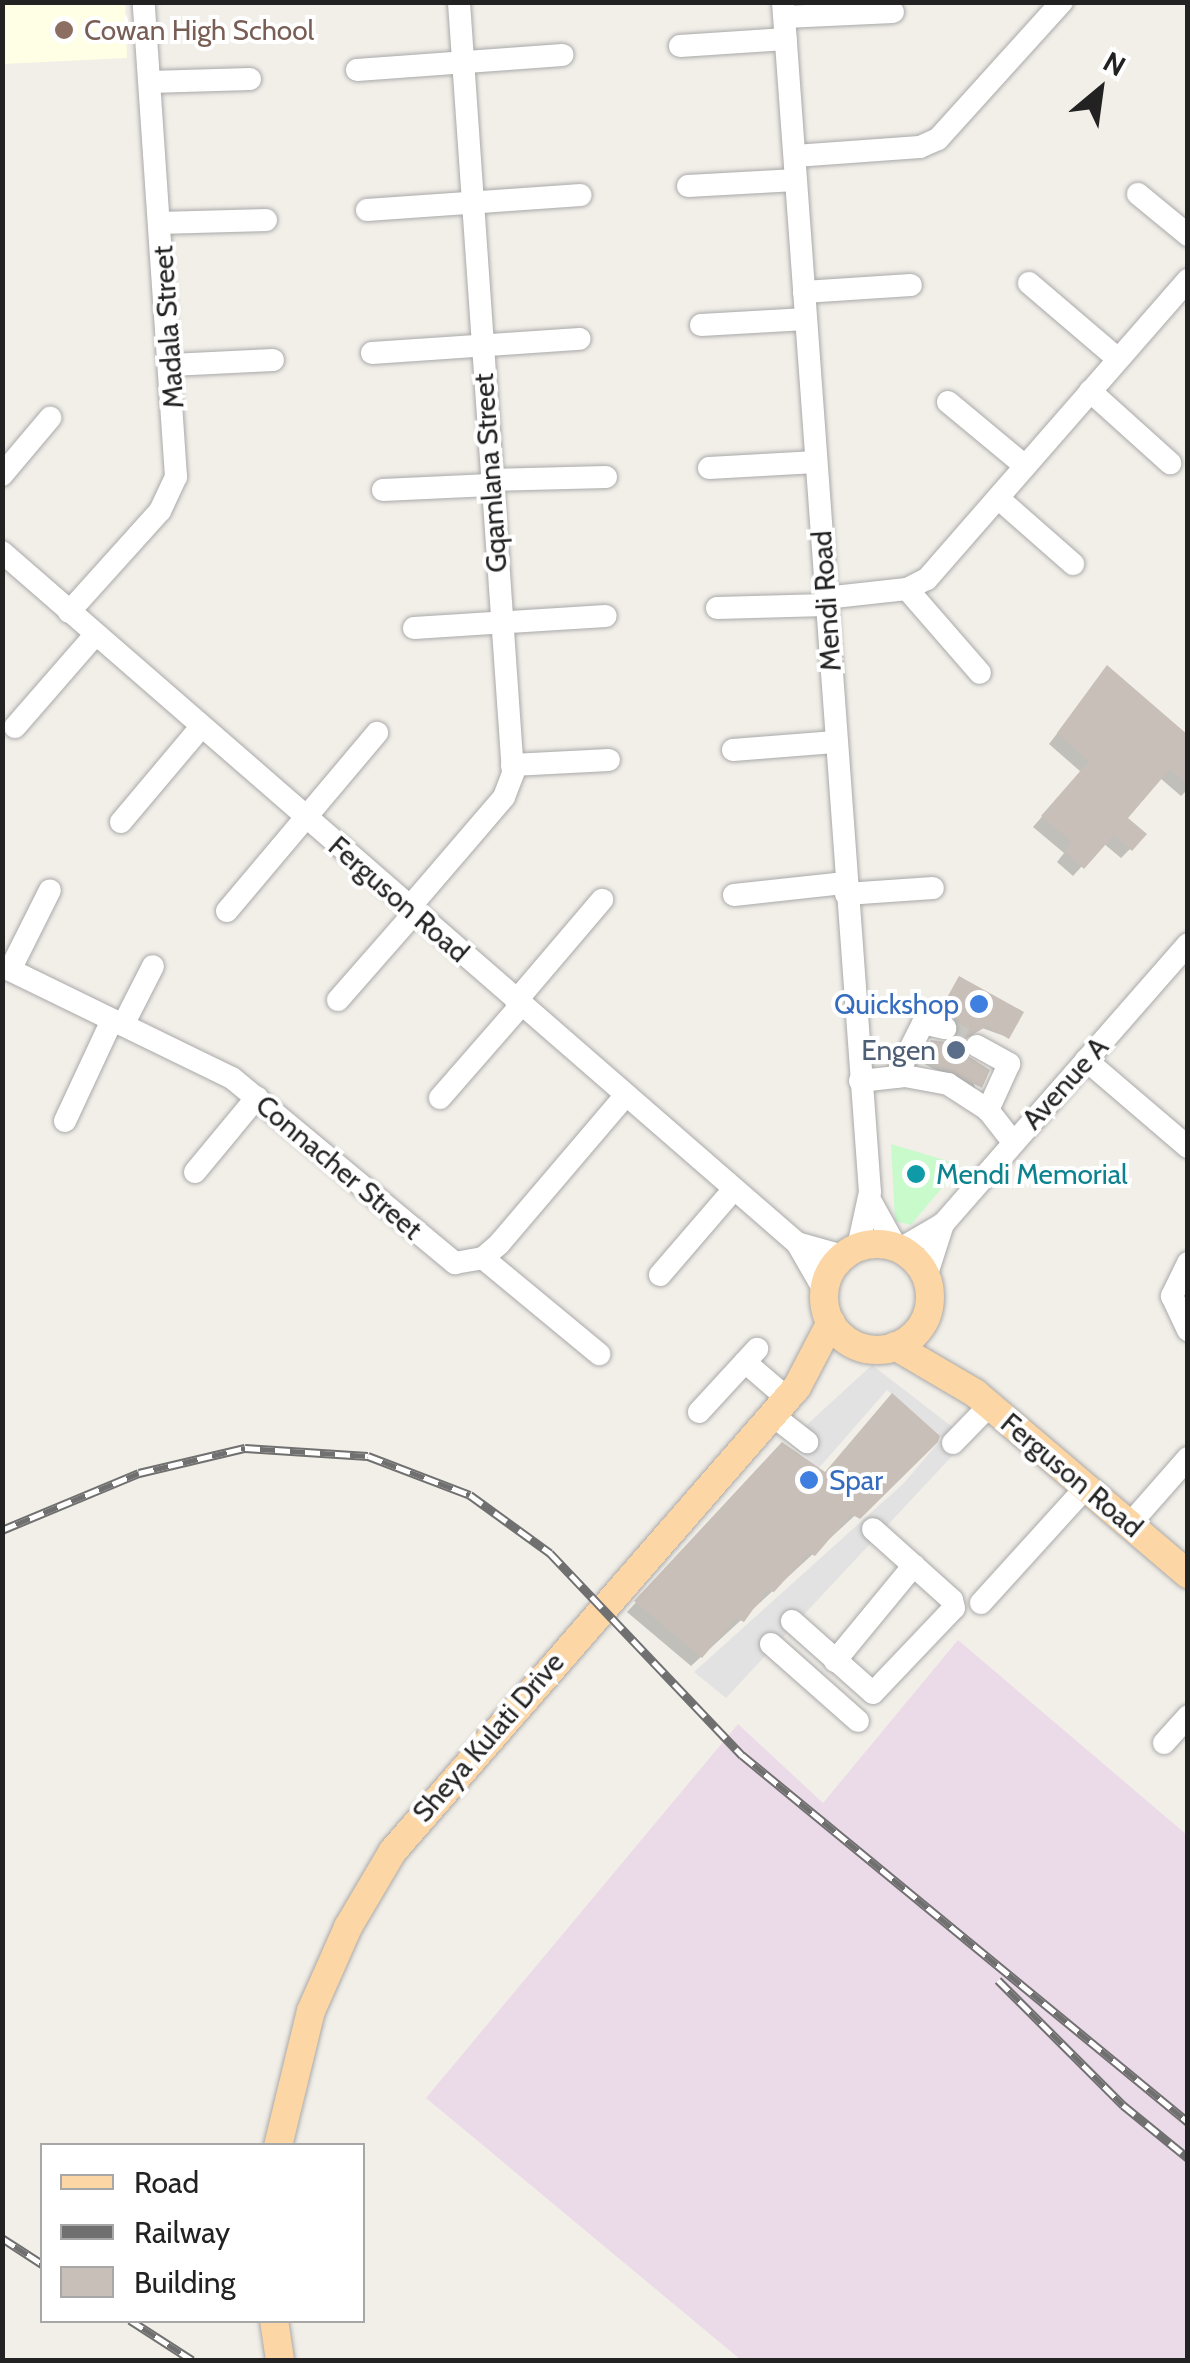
<!DOCTYPE html>
<html>
<head>
<meta charset="utf-8">
<style>
  body { margin:0 }
  #map { position:relative; width:1190px; height:2363px; overflow:hidden; background:#f2efe9; font-family:Cabin,sans-serif }
  div>[style] { position:absolute }
  [style*='--x'] { left:calc(var(--x)*1px); top:calc(var(--y)*1px); width:calc(var(--w)*1px); rotate:calc(var(--a)*1deg) }
  .industrial>* { inset:0; background:#ebdbe8 }
  .education>* { inset:0; background:#ffffe5 }
  .park>* { inset:0; background:#c8facc }
  .parking>* { inset:0; background:#e2e2e2 }
  .shadow>* { inset:0; background:#0003 }
  .building>* { inset:0; background:#c7bfb8 }
  .minor-tunnel>* { height:22px; margin-top:-11px; transform-origin:0; background:repeating-linear-gradient(90deg,#c8c6c1 0 22px,transparent 0 33px) }
  .roads { filter:drop-shadow(0 0 2px #a9a9a9) drop-shadow(0 0 2px #a9a9a9) }
  .minor>* { height:22px; margin:-11px; padding:0 11px; transform-origin:11px; border-radius:11px; background:#fff }
  .major>* { height:28px; margin:-14px; padding:0 14px; transform-origin:14px; border-radius:14px; background:#fcd6a4 }
  .major>.ring { margin:-14px; padding:0; box-sizing:content-box; background:none; border:28px solid #fcd6a4; border-radius:50% }
  .rail>* { height:9px; margin-top:-4.5px; transform-origin:0; background:repeating-linear-gradient(90deg,#fff 0 15px,#707070 0 30px); box-sizing:border-box; border-block:2px solid #707070 }
  .dots>* { width:28px; height:28px; translate:-50% -50%; box-sizing:border-box; border:5px solid #fff; border-radius:50% }
  span { translate:-50% -50%; white-space:nowrap; text-align:center; line-height:1.15; -webkit-text-stroke:8px #fff; paint-order:stroke }
  .education-label { font-size:28px; color:#785e54 }
  .left { translate:0 -50%; text-align:left }
  .street-label { font-size:28px; color:#222 }
  .shop-label { font-size:28px; color:#366cbe }
  .right { translate:-100% -50%; text-align:right }
  .service-label { font-size:28px; color:#4e5e75 }
  .culture-label { font-size:28px; color:#0d838f }
  .frame { position:absolute; inset:0; border:5px solid #222; pointer-events:none }
  .legend { position:absolute; left:40px; top:2143px; width:325px; height:180px; box-sizing:border-box; background:#fff; border:2px solid #a7a7a7; margin:0; padding:12px 18px; list-style:none; font-size:30px; color:#222 }
  .legend li { display:flex; align-items:center; gap:20px; height:50px }
  .legend b { width:50px; border:2px solid #a7a7a7 }
  .north { position:absolute; left:1050px; top:40px; width:100px; height:100px; -webkit-text-stroke:8px #fff; paint-order:stroke; rotate:29deg; font-size:28px; font-weight:700; line-height:40px; text-align:center; color:#222 }
  .north::after { content:''; display:block; margin:auto; width:35px; height:45px; background:#222; clip-path:polygon(50% 0,100% 100%,50% 72%,0 100%) }
</style>
</head>
<body>
<div id="map">
  <div class="industrial">
    <div style="clip-path:polygon(958px 1640px,1187px 1835px,1187px 2360px,741px 2360px,426px 2098px,738px 1724px,823px 1803px)"></div>
  </div>
  <div class="education">
    <div style="clip-path:polygon(3px 2px,125px 3px,127px 58px,3px 64px)"></div>
  </div>
  <div class="park">
    <div style="clip-path:polygon(891px 1144px,961px 1165px,911px 1225px,895px 1221px)"></div>
  </div>
  <div class="parking">
    <div style="clip-path:polygon(872px 1365px,968px 1439px,726px 1698px,694px 1672px,904px 1483px,942px 1438px,887px 1390px,818px 1469px,788px 1442px)"></div>
  </div>
  <div class="shadow">
    <div style="clip-path:polygon(1107px 669px,1188px 739px,1188px 789px,1181px 796px,1160px 778px,1125px 818px,1130px 849px,1121px 858px,1103px 843px,1073px 876px,1057px 862px,1064px 853px,1033px 827px,1081px 772px,1049px 744px)"></div>
    <div style="clip-path:polygon(959px 979px,1007px 1037px,982px 1028px,965px 1036px,959px 1045px,976px 1090px,920px 1062px,928px 1047px,957px 1038px,953px 1013px,942px 1007px)"></div>
    <div style="clip-path:polygon(936px 1441px,691px 1666px,627px 1612px,782px 1445px,824px 1475px)"></div>
  </div>
  <div class="building">
    <div style="clip-path:polygon(1107px 665px,1188px 735px,1188px 784px,1170px 769px,1128px 818px,1147px 834px,1132px 851px,1114px 835px,1084px 869px,1064px 851px,1072px 842px,1041px 816px,1089px 761px,1057px 733px)"></div>
    <div style="clip-path:polygon(959px 976px,1024px 1012px,1009px 1039px,987px 1026px,964px 1040px,965px 1054px,990px 1070px,982px 1088px,922px 1058px,931px 1040px,948px 1042px,959px 1032px,956px 1009px,944px 1003px)"></div>
    <div style="clip-path:polygon(892px 1393px,940px 1436px,938px 1442px,860px 1519px,851px 1514px,815px 1556px,809px 1553px,774px 1592px,767px 1590px,744px 1622px,736px 1618px,702px 1658px,634px 1601px,782px 1442px,825px 1472px)"></div>
  </div>
  <div class="minor-tunnel">
    <div style="--x:945;--y:1028;--w:37;--a:29"></div>
  </div>
  <div class="roads">
    <div class="minor">
      <div style="--x:783;--y:2;--w:1193;--a:85.82"></div>
      <div style="--x:870;--y:1192;--w:56;--a:102.3"></div>
      <div style="--x:785;--y:17;--w:108;--a:-2.7"></div>
      <div style="--x:680;--y:46;--w:106;--a:-3.8"></div>
      <div style="--x:357;--y:70;--w:206;--a:-4.2"></div>
      <div style="--x:150;--y:82;--w:100;--a:-1.7"></div>
      <div style="--x:795;--y:156;--w:125;--a:-4.1"></div>
      <div style="--x:920;--y:147;--w:20;--a:-24"></div>
      <div style="--x:938;--y:139;--w:185;--a:-47.9"></div>
      <div style="--x:688;--y:186;--w:108;--a:-3.2"></div>
      <div style="--x:1138;--y:194;--w:65;--a:39.4"></div>
      <div style="--x:367;--y:210;--w:214;--a:-4"></div>
      <div style="--x:160;--y:223;--w:106;--a:-1.6"></div>
      <div style="--x:1029;--y:283;--w:117;--a:40.5"></div>
      <div style="--x:804;--y:292;--w:107;--a:-3.7"></div>
      <div style="--x:701;--y:325;--w:105;--a:-3.3"></div>
      <div style="--x:372;--y:353;--w:208;--a:-3.9"></div>
      <div style="--x:171;--y:365;--w:102;--a:-2.8"></div>
      <div style="--x:1090;--y:391;--w:108;--a:42"></div>
      <div style="--x:948;--y:402;--w:100;--a:39.7"></div>
      <div style="--x:709;--y:468;--w:107;--a:-3.2"></div>
      <div style="--x:2;--y:475;--w:75;--a:-49.9"></div>
      <div style="--x:490;--y:480;--w:116;--a:-1.5"></div>
      <div style="--x:383;--y:490;--w:107;--a:-2.7"></div>
      <div style="--x:998;--y:498;--w:100;--a:41.3"></div>
      <div style="--x:2;--y:552;--w:1053;--a:41"></div>
      <div style="--x:797;--y:1243;--w:54;--a:60.1"></div>
      <div style="--x:907;--y:589;--w:111;--a:49"></div>
      <div style="--x:825;--y:598;--w:82;--a:-6.3"></div>
      <div style="--x:907;--y:589;--w:22;--a:-27"></div>
      <div style="--x:927;--y:579;--w:397;--a:-48.9"></div>
      <div style="--x:717;--y:608;--w:109;--a:-1.6"></div>
      <div style="--x:69;--y:612;--w:136;--a:-48"></div>
      <div style="--x:160;--y:511;--w:38;--a:-65"></div>
      <div style="--x:176;--y:477;--w:476;--a:-93.9"></div>
      <div style="--x:414;--y:628;--w:192;--a:-3.6"></div>
      <div style="--x:15;--y:727;--w:122;--a:-49"></div>
      <div style="--x:733;--y:750;--w:102;--a:-4.5"></div>
      <div style="--x:512;--y:765;--w:97;--a:-3"></div>
      <div style="--x:121;--y:822;--w:124;--a:-49.9"></div>
      <div style="--x:846;--y:894;--w:87;--a:-3.9"></div>
      <div style="--x:734;--y:895;--w:112;--a:-6.2"></div>
      <div style="--x:409;--y:908;--w:146;--a:-49.4"></div>
      <div style="--x:504;--y:797;--w:26;--a:-69"></div>
      <div style="--x:513;--y:773;--w:773;--a:-94.01"></div>
      <div style="--x:227;--y:911;--w:233;--a:-49.9"></div>
      <div style="--x:2;--y:966;--w:256;--a:26"></div>
      <div style="--x:232;--y:1078;--w:290;--a:39.7"></div>
      <div style="--x:455;--y:1263;--w:28;--a:-10"></div>
      <div style="--x:483;--y:1258;--w:21;--a:-41"></div>
      <div style="--x:499;--y:1244;--w:194;--a:-49.6"></div>
      <div style="--x:10;--y:970;--w:89;--a:-63.4"></div>
      <div style="--x:338;--y:1000;--w:117;--a:-48.8"></div>
      <div style="--x:516;--y:1001;--w:133;--a:-49.6"></div>
      <div style="--x:123;--y:1025;--w:66;--a:-63"></div>
      <div style="--x:977;--y:1046;--w:37;--a:29"></div>
      <div style="--x:1009;--y:1064;--w:51;--a:114.5"></div>
      <div style="--x:1086;--y:1060;--w:134;--a:40.5"></div>
      <div style="--x:896;--y:1077;--w:60;--a:-63.4"></div>
      <div style="--x:923;--y:1023;--w:23;--a:13"></div>
      <div style="--x:860;--y:1081;--w:45;--a:-6.3"></div>
      <div style="--x:905;--y:1076;--w:44;--a:10.5"></div>
      <div style="--x:948;--y:1084;--w:48;--a:33"></div>
      <div style="--x:988;--y:1110;--w:39;--a:52"></div>
      <div style="--x:440;--y:1098;--w:123;--a:-48.9"></div>
      <div style="--x:65;--y:1121;--w:111;--a:-65"></div>
      <div style="--x:195;--y:1172;--w:97;--a:-50.4"></div>
      <div style="--x:870;--y:1200;--w:54;--a:61"></div>
      <div style="--x:797;--y:1243;--w:48;--a:15.8"></div>
      <div style="--x:900;--y:1249;--w:50;--a:-30.2"></div>
      <div style="--x:943;--y:1224;--w:372;--a:-48.8"></div>
      <div style="--x:483;--y:1258;--w:151;--a:39.6"></div>
      <div style="--x:1188;--y:1263;--w:37;--a:116"></div>
      <div style="--x:1172;--y:1296;--w:38;--a:65"></div>
      <div style="--x:660;--y:1275;--w:113;--a:-49.3"></div>
      <div style="--x:926;--y:1277;--w:56;--a:-72.2"></div>
      <div style="--x:745;--y:1362;--w:55;--a:40.6"></div>
      <div style="--x:699;--y:1412;--w:86;--a:-47.4"></div>
      <div style="--x:771;--y:1414;--w:46;--a:37.9"></div>
      <div style="--x:953;--y:1443;--w:52;--a:-45.8"></div>
      <div style="--x:1130;--y:1524;--w:88;--a:-48.7"></div>
      <div style="--x:981;--y:1603;--w:156;--a:-47.8"></div>
      <div style="--x:792;--y:1621;--w:108;--a:41.6"></div>
      <div style="--x:873;--y:1693;--w:117;--a:-46.4"></div>
      <div style="--x:954;--y:1608;--w:8;--a:-104"></div>
      <div style="--x:952;--y:1600;--w:106;--a:-138.1"></div>
      <div style="--x:771;--y:1644;--w:116;--a:41.5"></div>
      <div style="--x:835;--y:1661;--w:124;--a:-50.5"></div>
      <div style="--x:1164;--y:1743;--w:36;--a:-48"></div>
    </div>
    <div class="major">
      <div class="ring" style="left:824px;top:1244px;width:78px;height:78px"></div>
      <div style="--x:895;--y:1346;--w:93;--a:30.4"></div>
      <div style="--x:975;--y:1393;--w:280;--a:40.4"></div>
      <div style="--x:278;--y:2146;--w:139;--a:-76.3"></div>
      <div style="--x:311;--y:2011;--w:92;--a:-66.2"></div>
      <div style="--x:348;--y:1927;--w:88;--a:-59.4"></div>
      <div style="--x:393;--y:1851;--w:615;--a:-48.95"></div>
      <div style="--x:797;--y:1387;--w:73;--a:-62.4"></div>
      <div style="--x:274;--y:2320;--w:40;--a:81.5"></div>
    </div>
  </div>
  <div class="rail">
    <div style="--x:2;--y:1530;--w:148;--a:-22.6"></div>
    <div style="--x:139;--y:1473;--w:109;--a:-13.3"></div>
    <div style="--x:245;--y:1448;--w:123;--a:3.7"></div>
    <div style="--x:368;--y:1456;--w:109;--a:20.9"></div>
    <div style="--x:470;--y:1495;--w:99;--a:35.9"></div>
    <div style="--x:550;--y:1553;--w:279;--a:46.5"></div>
    <div style="--x:742;--y:1755;--w:578;--a:39.45"></div>
    <div style="--x:998;--y:1980;--w:177;--a:45"></div>
    <div style="--x:1123;--y:2105;--w:84;--a:39.2"></div>
    <div style="--x:2;--y:2238;--w:48;--a:33"></div>
    <div style="--x:130;--y:2320;--w:74;--a:32.8"></div>
  </div>
  <div class="dots">
    <div style="left:64px;top:30px;background:#8d6e63"></div>
    <div style="left:979px;top:1004px;background:#3f7fe0"></div>
    <div style="left:956px;top:1050px;background:#5c6f8a"></div>
    <div style="left:916px;top:1174px;background:#0f9aa8"></div>
    <div style="left:809px;top:1480px;background:#3f7fe0"></div>
  </div>
  <div class="education-label">
    <span class="left" style="left:84px;top:30px">Cowan High School</span>
  </div>
  <div class="street-label">
    <span style="left:168px;top:327px;rotate:-94deg">Madala Street</span>
    <span style="left:490px;top:473px;rotate:-94deg">Gqamlana Street</span>
    <span style="left:826px;top:601px;rotate:-94deg">Mendi Road</span>
    <span style="left:399px;top:899px;rotate:41deg">Ferguson Road</span>
    <span style="left:1065px;top:1083px;rotate:-48deg">Avenue A</span>
    <span style="left:339px;top:1167px;rotate:40deg">Connacher Street</span>
    <span style="left:1072px;top:1475px;rotate:40deg">Ferguson Road</span>
    <span style="left:488px;top:1737px;rotate:-49deg">Sheya Kulati Drive</span>
  </div>
  <div class="shop-label">
    <span class="right" style="left:959px;top:1004px">Quickshop</span>
    <span class="left" style="left:829px;top:1480px">Spar</span>
  </div>
  <div class="service-label">
    <span class="right" style="left:936px;top:1050px">Engen</span>
  </div>
  <div class="culture-label">
    <span class="left" style="left:936px;top:1174px">Mendi Memorial</span>
  </div>
  <div class="frame"></div>
  <ul class="legend">
  <li><b style="height:12px;background:#fcd6a4"></b>Road</li>
  <li><b style="height:12px;background:#707070"></b>Railway</li>
  <li><b style="height:28px;background:#c7bfb8"></b>Building</li>
  </ul>
  <div class="north">N</div>
</div>
</body>
</html>
